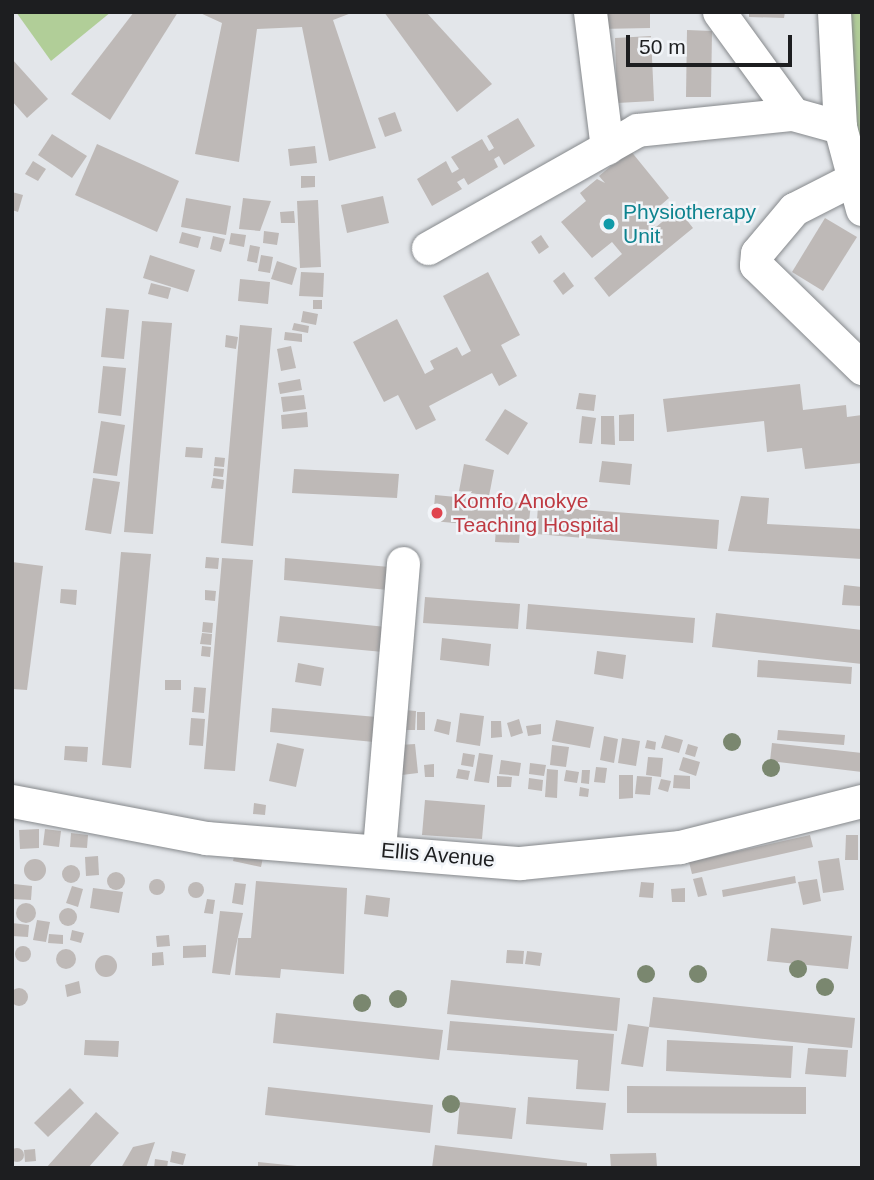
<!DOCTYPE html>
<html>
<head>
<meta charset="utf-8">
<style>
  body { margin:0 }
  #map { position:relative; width:874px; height:1180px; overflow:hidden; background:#e3e6ea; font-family:Helvetica,sans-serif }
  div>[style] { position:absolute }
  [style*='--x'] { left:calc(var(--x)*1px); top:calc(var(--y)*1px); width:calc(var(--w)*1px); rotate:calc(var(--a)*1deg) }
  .green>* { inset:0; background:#b1ce98 }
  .building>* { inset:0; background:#beb9b7 }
  .round { border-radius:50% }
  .roads { filter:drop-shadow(0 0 2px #86898c) drop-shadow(0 0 2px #86898c) }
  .minor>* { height:33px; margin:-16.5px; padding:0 16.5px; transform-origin:16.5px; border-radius:16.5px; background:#fff }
  .trees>* { width:18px; height:18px; margin:-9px; border-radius:50%; background:#7a876f }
  .dots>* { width:19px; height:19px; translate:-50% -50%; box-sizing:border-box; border:4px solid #f1f4f8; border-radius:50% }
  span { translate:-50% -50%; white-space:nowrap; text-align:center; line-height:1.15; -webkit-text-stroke:5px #f1f4f8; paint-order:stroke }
  .culture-label { font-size:21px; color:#0d838f }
  .left { translate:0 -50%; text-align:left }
  .health-label { font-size:21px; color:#be3a42 }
  .street-label { font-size:21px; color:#1d1e20 }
  .frame { position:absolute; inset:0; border:14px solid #1d1e20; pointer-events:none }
  .scale { position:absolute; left:626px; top:35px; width:166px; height:32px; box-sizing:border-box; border:4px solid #1d1e20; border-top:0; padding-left:9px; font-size:21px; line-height:24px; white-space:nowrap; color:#1d1e20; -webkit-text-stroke:5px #f1f4f8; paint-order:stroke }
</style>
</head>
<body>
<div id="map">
  <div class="green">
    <div style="clip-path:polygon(16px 12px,111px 12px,51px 61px)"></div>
    <div style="clip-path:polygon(849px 12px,862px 12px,862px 152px,853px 117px)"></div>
  </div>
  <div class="building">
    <div style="clip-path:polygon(134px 12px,178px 12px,110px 120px,71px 94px)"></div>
    <div style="clip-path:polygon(198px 12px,354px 12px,333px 20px,376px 148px,329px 161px,302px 27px,257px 29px,239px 162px,195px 154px,222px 23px)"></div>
    <div style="clip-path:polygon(384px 12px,426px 12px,492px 84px,457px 112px)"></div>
    <div style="clip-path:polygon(599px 12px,650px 12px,650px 28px,599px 29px)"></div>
    <div style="clip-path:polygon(749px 12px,785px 12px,784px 18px,749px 17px)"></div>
    <div style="clip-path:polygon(687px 30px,712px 31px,711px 97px,686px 97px)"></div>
    <div style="clip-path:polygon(651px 36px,654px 101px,617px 103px,615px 38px)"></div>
    <div style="clip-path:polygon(12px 59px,48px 99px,27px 118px,12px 101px)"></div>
    <div style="clip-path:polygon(395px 112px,402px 131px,385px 137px,378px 118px)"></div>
    <div style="clip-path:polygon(518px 118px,535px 146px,504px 165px,499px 156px,494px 159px,498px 167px,468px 185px,464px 178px,457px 182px,462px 189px,432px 206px,417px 179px,446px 161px,452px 173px,459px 169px,451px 157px,482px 139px,489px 151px,494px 148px,487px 136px)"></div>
    <div style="clip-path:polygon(52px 134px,87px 156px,72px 178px,38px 155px)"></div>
    <div style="clip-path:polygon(97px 144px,179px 181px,157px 232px,75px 195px)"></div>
    <div style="clip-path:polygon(315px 146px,317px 163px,290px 166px,288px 149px)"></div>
    <div style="clip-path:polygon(630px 150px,669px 198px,648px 216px,656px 227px,678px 209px,693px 228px,609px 297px,594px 278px,622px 254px,612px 242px,592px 258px,561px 222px,586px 201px,580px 193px,597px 179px,605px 183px,599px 176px)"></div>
    <div style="clip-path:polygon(33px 161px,46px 169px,38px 181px,25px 174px)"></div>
    <div style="clip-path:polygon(301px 176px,315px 176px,315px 187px,301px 188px)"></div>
    <div style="clip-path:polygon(12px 192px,23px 195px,18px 212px,12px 210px)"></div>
    <div style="clip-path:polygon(383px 196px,389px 223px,347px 233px,341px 205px)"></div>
    <div style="clip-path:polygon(186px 198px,231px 206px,226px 235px,181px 227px)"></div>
    <div style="clip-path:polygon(243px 198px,271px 201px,260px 231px,239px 229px)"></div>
    <div style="clip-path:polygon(318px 200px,321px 267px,300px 268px,297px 201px)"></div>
    <div style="clip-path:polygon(294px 211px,295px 223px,281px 223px,280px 212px)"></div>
    <div style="clip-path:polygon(825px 218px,857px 237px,823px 291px,792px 272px)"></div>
    <div style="clip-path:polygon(264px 231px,279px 233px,277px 245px,263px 243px)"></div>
    <div style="clip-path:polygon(182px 232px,201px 237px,198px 248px,179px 243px)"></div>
    <div style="clip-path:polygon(231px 233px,246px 235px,244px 247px,229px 244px)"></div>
    <div style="clip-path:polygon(541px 235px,549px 247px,539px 254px,531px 242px)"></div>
    <div style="clip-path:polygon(213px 236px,225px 239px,221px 252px,210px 249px)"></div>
    <div style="clip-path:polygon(250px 245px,260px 247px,257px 263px,247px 261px)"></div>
    <div style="clip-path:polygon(150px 255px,195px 270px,188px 292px,143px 278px)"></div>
    <div style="clip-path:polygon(261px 255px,273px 257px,270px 273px,258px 271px)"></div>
    <div style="clip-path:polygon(277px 261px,297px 268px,292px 285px,271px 279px)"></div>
    <div style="clip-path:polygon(301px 272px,324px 273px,323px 297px,299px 296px)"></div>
    <div style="clip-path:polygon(488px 272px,520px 335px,501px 345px,517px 376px,499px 386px,492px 373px,429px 406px,436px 420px,416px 430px,398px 395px,384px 402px,353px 342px,397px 319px,425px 374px,434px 369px,430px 361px,457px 347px,462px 356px,471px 351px,443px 296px)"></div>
    <div style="clip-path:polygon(564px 272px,574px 286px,563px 295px,553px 281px)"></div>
    <div style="clip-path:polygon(240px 279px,270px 282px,268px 304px,238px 301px)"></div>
    <div style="clip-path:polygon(151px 283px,171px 288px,168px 299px,148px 294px)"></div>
    <div style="clip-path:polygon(313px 300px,322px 300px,322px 309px,313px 309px)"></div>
    <div style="clip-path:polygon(106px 308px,129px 310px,124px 359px,101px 357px)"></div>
    <div style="clip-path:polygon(303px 311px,318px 314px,316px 325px,301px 322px)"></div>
    <div style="clip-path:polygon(142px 321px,172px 323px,153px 534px,124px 532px)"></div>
    <div style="clip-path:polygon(294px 323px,309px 326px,308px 333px,292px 330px)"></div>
    <div style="clip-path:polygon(240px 325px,272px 328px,253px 546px,221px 543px)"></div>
    <div style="clip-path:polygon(285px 332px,302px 334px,302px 342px,284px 340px)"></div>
    <div style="clip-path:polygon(226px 335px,238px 337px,236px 349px,225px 347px)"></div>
    <div style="clip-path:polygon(291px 346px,296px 368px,281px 371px,277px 349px)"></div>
    <div style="clip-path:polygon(103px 366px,126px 368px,121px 416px,98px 413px)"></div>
    <div style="clip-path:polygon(300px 379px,302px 390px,280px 394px,278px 383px)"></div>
    <div style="clip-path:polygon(800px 384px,803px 410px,846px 405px,847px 417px,862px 415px,862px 463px,805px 469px,802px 448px,767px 452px,764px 421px,667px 432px,663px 399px)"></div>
    <div style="clip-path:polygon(579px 393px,596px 395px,594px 411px,576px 409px)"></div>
    <div style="clip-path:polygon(304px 395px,306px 409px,283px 412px,281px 397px)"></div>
    <div style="clip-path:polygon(505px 409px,528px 423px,508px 455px,485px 440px)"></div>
    <div style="clip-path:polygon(307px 412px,308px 427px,282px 429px,281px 415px)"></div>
    <div style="clip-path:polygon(634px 414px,634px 441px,619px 441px,619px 415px)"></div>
    <div style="clip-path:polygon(582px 416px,596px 418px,592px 444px,579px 443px)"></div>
    <div style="clip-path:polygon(601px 416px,614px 416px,615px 445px,601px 444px)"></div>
    <div style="clip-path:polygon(101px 421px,125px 425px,117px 476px,93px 473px)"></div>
    <div style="clip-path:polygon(186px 447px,203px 448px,202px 458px,185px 457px)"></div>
    <div style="clip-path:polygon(215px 457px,225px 458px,224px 467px,214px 466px)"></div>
    <div style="clip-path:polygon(602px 461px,632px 464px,630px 485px,599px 482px)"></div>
    <div style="clip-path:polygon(464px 464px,494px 470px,489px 496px,459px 491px)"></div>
    <div style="clip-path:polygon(214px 468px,224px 469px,223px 477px,213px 476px)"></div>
    <div style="clip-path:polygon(294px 469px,399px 474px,397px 498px,292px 493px)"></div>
    <div style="clip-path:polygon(93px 478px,120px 482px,111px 534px,85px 530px)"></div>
    <div style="clip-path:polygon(213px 478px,224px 480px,223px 489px,211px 488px)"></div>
    <div style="clip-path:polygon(435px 495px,531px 504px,528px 530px,433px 521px)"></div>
    <div style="clip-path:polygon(741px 496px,769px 498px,767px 524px,862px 529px,862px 559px,728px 551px)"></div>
    <div style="clip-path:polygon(538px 506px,719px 520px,717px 549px,536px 534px)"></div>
    <div style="clip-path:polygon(496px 529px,520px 531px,519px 543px,495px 542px)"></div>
    <div style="clip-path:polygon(121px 552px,151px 554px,131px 768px,102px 765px)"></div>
    <div style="clip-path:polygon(206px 557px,219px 558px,218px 569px,205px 568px)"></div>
    <div style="clip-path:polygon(222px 558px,253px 560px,235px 771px,204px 769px)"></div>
    <div style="clip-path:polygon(285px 558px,390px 567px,388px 590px,284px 580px)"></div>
    <div style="clip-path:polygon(12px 562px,43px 566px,27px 690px,12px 689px)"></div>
    <div style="clip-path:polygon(844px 585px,862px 587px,862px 606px,842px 605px)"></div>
    <div style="clip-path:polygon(61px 589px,77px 590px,76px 605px,60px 603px)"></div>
    <div style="clip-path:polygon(205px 590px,216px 591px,215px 601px,205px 600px)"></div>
    <div style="clip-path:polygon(425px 597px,520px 604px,518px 629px,423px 623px)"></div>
    <div style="clip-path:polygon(528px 604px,695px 618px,693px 643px,526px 629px)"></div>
    <div style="clip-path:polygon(716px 613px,862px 630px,862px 664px,712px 647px)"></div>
    <div style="clip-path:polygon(280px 616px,386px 627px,383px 652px,277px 642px)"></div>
    <div style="clip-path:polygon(203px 622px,213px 623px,212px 633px,202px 632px)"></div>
    <div style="clip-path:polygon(202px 633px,212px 634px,211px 645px,200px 644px)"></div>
    <div style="clip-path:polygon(442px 638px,491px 644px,489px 666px,440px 660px)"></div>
    <div style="clip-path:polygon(202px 646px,211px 647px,210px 657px,201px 656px)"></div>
    <div style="clip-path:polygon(597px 651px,626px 655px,623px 679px,594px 674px)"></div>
    <div style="clip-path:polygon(758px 660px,852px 667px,851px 684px,757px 677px)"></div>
    <div style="clip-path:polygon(298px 663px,324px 668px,321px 686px,295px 682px)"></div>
    <div style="clip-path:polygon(165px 680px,181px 680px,181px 690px,165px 690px)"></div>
    <div style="clip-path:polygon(194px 687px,206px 688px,204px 713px,192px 712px)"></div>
    <div style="clip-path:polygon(272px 708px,377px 717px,374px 742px,270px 732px)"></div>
    <div style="clip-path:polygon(404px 710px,416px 711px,415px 730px,403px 730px)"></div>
    <div style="clip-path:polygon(417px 712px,425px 712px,425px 730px,417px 730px)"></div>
    <div style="clip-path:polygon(460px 713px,484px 716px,480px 746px,456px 742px)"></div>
    <div style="clip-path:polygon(191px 718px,205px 719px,203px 746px,189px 745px)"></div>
    <div style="clip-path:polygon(437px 719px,451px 722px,449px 735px,434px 731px)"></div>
    <div style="clip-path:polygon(519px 719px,523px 733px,511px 737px,507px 723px)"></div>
    <div style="clip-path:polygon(556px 720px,594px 727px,590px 748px,552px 741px)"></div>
    <div style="clip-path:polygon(491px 721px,501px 721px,502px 737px,491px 738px)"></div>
    <div style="clip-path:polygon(541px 724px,541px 734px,528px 736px,526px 726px)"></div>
    <div style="clip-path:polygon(778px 730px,845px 735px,844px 745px,777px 740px)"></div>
    <div style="clip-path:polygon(665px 735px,683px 740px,679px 753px,661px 748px)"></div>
    <div style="clip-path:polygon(604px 736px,618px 739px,614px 763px,600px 760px)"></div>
    <div style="clip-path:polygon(622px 738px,640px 741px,636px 766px,618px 763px)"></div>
    <div style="clip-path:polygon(647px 740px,656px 742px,655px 750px,645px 748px)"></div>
    <div style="clip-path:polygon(277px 743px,304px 749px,296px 787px,269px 781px)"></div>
    <div style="clip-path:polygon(772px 743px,862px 753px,862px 772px,770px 761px)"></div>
    <div style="clip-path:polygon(415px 744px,418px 773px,402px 775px,399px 745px)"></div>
    <div style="clip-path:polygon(688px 744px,698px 747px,695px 757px,685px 754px)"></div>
    <div style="clip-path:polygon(552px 745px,569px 747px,566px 767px,550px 765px)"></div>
    <div style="clip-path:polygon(65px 746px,88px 747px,87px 762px,64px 760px)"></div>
    <div style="clip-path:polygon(463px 753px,475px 755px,473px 767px,461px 765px)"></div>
    <div style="clip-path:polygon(479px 753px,493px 755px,489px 783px,474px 781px)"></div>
    <div style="clip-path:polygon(648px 757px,663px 758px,661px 777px,646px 775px)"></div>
    <div style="clip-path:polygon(683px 757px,700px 762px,696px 776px,679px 770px)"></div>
    <div style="clip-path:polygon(501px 760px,521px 763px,519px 776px,499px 774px)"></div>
    <div style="clip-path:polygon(530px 763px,546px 765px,544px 776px,529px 774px)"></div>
    <div style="clip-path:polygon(434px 764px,434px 777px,425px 777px,424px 765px)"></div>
    <div style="clip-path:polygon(596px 767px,607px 768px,605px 783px,594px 782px)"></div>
    <div style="clip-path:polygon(458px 769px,470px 771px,468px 780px,456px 778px)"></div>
    <div style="clip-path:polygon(547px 769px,558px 770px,557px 798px,545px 797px)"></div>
    <div style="clip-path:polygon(566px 770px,579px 772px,577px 783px,564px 781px)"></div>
    <div style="clip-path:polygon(582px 770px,590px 770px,589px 784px,581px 783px)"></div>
    <div style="clip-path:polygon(619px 775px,633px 775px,633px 798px,619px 799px)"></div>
    <div style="clip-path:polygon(674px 775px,690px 776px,690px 789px,673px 788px)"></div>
    <div style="clip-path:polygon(497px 776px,512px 777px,511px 787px,497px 787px)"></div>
    <div style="clip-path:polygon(637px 776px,652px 777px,650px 795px,635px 794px)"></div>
    <div style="clip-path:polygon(529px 778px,543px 780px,542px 791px,528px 789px)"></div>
    <div style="clip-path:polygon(661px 779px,671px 781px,668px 792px,658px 789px)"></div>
    <div style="clip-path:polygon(580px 787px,589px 789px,588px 797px,579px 796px)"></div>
    <div style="clip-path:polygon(425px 800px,485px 805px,482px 839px,422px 835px)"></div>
    <div style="clip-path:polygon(254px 803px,266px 805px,265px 815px,253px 814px)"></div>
    <div style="clip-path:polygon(39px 829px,39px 848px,20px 849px,19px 830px)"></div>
    <div style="clip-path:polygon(45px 829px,61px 831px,59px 847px,43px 845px)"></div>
    <div style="clip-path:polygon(71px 833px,88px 835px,87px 848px,70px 847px)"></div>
    <div style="clip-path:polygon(810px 835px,813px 847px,692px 874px,689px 862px)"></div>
    <div style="clip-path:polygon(846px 835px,858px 835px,858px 860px,845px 860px)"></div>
    <div style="clip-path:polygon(237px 843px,265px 848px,261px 867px,233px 861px)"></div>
    <div style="clip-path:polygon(98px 856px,99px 875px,86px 876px,85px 857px)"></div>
    <div style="clip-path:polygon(839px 858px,844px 890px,823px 893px,818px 861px)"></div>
    <div class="round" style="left:24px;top:859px;width:22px;height:22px"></div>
    <div class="round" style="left:62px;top:865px;width:18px;height:18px"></div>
    <div class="round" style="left:107px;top:872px;width:18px;height:18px"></div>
    <div style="clip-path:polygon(795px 876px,796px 883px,723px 897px,722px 890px)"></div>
    <div style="clip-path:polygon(702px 877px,707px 895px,698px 897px,693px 879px)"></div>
    <div class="round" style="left:149px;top:879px;width:16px;height:16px"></div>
    <div style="clip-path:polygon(817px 879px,821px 901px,803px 905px,798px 882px)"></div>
    <div style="clip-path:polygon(256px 881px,347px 888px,344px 974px,281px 969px,280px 978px,235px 975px,238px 938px,251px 938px)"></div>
    <div class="round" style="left:188px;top:882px;width:16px;height:16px"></div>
    <div style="clip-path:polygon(641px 882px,654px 883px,653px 898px,639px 897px)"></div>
    <div style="clip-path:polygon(235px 883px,246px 884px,243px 905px,232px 903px)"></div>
    <div style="clip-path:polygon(14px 884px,32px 886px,31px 900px,13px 899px)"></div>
    <div style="clip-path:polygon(72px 886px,83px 889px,78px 907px,66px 903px)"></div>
    <div style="clip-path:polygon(93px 888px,123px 892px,119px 913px,90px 908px)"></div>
    <div style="clip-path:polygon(685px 888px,685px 902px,672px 902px,671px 889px)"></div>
    <div style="clip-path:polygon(366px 895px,390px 898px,388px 917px,364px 914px)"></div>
    <div style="clip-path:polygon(207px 899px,215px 900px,213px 914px,204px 913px)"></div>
    <div class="round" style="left:16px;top:903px;width:20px;height:20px"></div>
    <div class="round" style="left:59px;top:908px;width:18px;height:18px"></div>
    <div style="clip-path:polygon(220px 911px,243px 913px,230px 975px,212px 973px)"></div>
    <div style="clip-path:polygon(37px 920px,50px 922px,46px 942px,33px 940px)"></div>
    <div style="clip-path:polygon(12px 923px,29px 925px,28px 937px,12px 936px)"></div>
    <div style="clip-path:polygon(771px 928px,852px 936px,848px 969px,767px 961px)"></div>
    <div style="clip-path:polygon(72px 930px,84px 933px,81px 943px,70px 940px)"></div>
    <div style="clip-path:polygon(49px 934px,63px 935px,63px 944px,48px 943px)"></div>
    <div style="clip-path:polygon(169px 935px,170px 946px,157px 947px,156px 936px)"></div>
    <div style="clip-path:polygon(206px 945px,206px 957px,183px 958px,183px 946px)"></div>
    <div class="round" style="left:15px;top:946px;width:16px;height:16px"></div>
    <div class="round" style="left:56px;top:949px;width:20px;height:20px"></div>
    <div style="clip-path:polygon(507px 950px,524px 951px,523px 964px,506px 963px)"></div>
    <div style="clip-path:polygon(527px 951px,542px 953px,540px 966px,525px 964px)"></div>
    <div style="clip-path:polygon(163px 952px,164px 965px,152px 966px,152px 953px)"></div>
    <div class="round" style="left:95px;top:955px;width:22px;height:22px"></div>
    <div style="clip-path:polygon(451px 980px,620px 998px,617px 1031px,447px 1014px)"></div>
    <div style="clip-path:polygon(79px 981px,81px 993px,67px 997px,65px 985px)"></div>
    <div class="round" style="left:10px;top:988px;width:18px;height:18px"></div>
    <div style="clip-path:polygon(653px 997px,855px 1018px,852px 1048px,649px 1027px)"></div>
    <div style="clip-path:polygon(276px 1013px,443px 1030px,439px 1060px,273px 1043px)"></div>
    <div style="clip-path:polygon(450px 1021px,614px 1034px,609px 1091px,576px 1089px,578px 1060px,447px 1050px)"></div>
    <div style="clip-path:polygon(628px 1024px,649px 1027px,643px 1067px,621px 1064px)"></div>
    <div style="clip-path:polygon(85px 1040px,119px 1041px,118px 1057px,84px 1055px)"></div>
    <div style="clip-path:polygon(667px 1040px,793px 1046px,791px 1078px,666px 1071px)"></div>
    <div style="clip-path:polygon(808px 1048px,848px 1050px,846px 1077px,805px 1074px)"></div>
    <div style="clip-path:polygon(627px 1086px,806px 1087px,806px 1114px,627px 1113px)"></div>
    <div style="clip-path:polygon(268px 1087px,433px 1105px,430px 1133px,265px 1115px)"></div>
    <div style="clip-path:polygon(70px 1088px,84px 1103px,48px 1137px,34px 1123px)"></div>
    <div style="clip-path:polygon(528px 1097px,606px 1103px,603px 1130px,526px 1124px)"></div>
    <div style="clip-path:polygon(460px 1102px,516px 1108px,512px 1139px,457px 1134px)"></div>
    <div style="clip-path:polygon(96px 1112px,119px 1133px,88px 1168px,46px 1168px)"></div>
    <div style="clip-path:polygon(155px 1142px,146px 1168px,121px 1168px,133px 1147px)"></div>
    <div style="clip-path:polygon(435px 1145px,587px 1163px,587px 1168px,432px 1168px)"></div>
    <div class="round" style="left:10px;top:1148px;width:14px;height:14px"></div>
    <div style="clip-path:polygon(35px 1149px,36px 1161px,25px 1162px,24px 1150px)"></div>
    <div style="clip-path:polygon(172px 1151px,186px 1154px,183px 1165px,170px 1162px)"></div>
    <div style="clip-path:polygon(656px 1153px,657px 1167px,611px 1168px,610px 1154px)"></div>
    <div style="clip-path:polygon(155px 1159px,168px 1161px,167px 1168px,154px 1168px)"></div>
    <div style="clip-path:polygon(258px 1162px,297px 1166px,297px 1168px,258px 1168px)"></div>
  </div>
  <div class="roads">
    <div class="minor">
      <div style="--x:590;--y:12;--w:137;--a:82.9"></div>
      <div style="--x:719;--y:12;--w:126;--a:54"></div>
      <div style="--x:793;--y:114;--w:49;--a:15.5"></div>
      <div style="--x:834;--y:12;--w:115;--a:87"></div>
      <div style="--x:840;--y:127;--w:85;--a:75"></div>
      <div style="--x:853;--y:179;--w:66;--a:153"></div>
      <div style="--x:794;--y:209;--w:57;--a:130.1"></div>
      <div style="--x:757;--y:253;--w:12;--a:95"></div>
      <div style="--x:756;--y:265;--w:148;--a:44.2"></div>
      <div style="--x:428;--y:248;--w:240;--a:-29.4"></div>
      <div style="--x:637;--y:130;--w:157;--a:-5.9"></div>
      <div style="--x:12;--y:801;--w:197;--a:10.8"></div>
      <div style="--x:206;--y:838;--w:315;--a:4.6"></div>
      <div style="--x:520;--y:863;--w:161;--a:-5.7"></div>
      <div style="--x:680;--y:847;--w:188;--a:-14.2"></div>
      <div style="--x:379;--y:849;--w:287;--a:-85.2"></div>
    </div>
  </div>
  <div class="trees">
    <div style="left:732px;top:742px"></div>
    <div style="left:771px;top:768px"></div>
    <div style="left:798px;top:969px"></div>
    <div style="left:646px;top:974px"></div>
    <div style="left:698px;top:974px"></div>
    <div style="left:825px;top:987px"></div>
    <div style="left:398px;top:999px"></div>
    <div style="left:362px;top:1003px"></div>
    <div style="left:451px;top:1104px"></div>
  </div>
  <div class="dots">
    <div style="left:609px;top:224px;background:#0f9aa8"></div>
    <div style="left:437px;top:513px;background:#e0444e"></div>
  </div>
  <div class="culture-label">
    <span class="left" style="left:623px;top:224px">Physiotherapy<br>Unit</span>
  </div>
  <div class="health-label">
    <span class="left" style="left:453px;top:513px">Komfo Anokye<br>Teaching Hospital</span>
  </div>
  <div class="street-label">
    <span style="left:438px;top:855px;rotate:5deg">Ellis Avenue</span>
  </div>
  <div class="frame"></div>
  <div class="scale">50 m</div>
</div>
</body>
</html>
